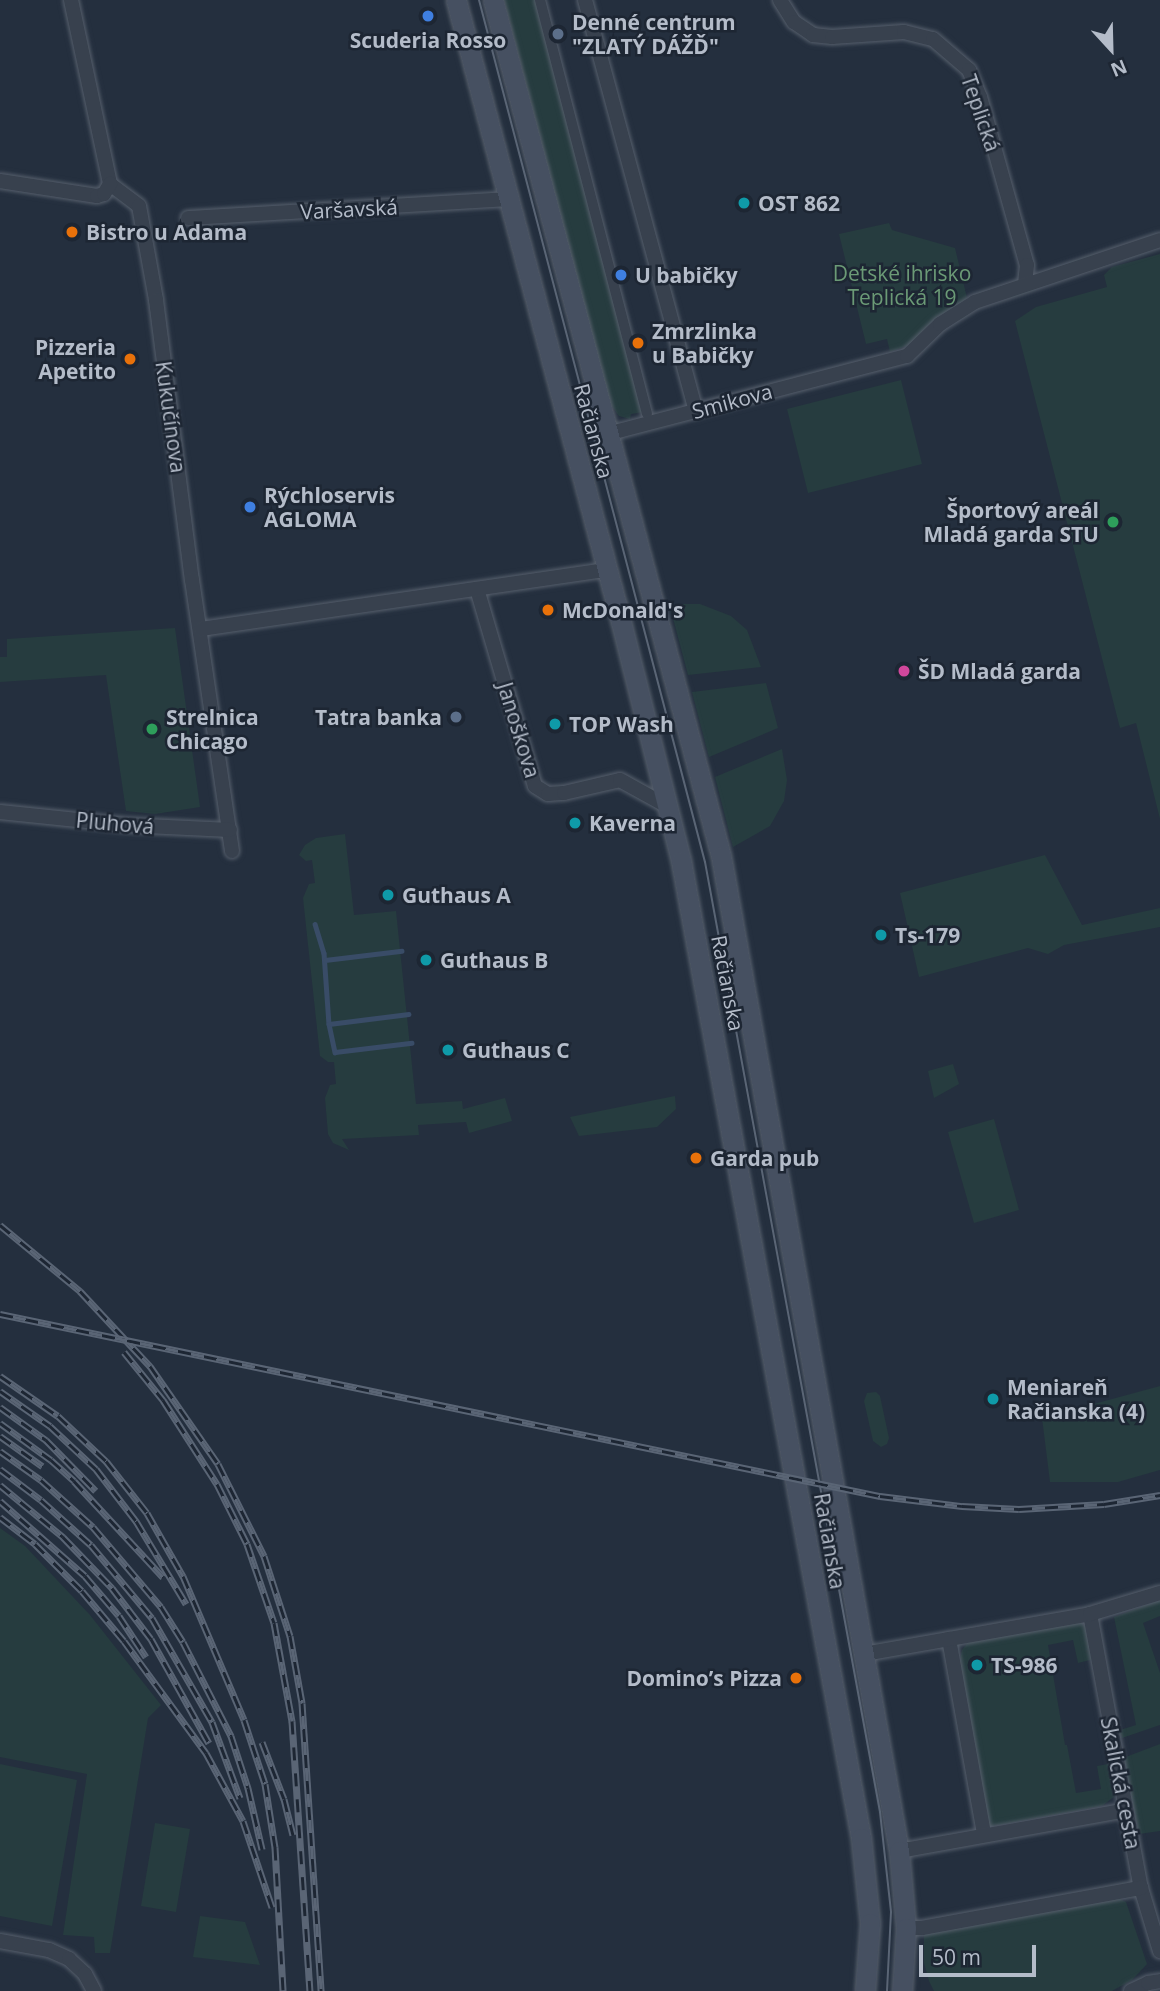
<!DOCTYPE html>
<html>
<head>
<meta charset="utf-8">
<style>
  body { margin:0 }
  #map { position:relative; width:1160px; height:1991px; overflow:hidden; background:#242f3e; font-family:"Open Sans",sans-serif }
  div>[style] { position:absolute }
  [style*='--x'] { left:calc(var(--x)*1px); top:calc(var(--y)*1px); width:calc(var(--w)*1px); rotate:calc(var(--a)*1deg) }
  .green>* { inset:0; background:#263c3f }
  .stream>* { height:4.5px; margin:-2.25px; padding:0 2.25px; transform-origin:2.25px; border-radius:2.25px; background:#394c67 }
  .roads { filter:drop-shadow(0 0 2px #565f6c) drop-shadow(0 0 2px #565f6c) }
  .pedestrian>* { height:10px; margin:-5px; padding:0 5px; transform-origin:5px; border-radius:5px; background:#38414e }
  .minor>* { height:14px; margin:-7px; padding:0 7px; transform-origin:7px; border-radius:7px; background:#38414e }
  .secondary>* { height:19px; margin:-9.5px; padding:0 9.5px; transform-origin:9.5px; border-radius:9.5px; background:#465061 }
  .tram>* { height:2px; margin:-1px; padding:0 1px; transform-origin:1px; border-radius:1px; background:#5a6575 }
  .rail>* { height:7px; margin-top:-3.5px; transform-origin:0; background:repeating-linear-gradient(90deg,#1d2633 0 13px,#5a6575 0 26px); box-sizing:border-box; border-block:2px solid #5a6575 }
  .dots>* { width:19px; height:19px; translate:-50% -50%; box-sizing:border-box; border:4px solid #1d2633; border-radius:50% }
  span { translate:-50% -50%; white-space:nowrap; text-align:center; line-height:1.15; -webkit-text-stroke:5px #1d2633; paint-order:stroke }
  .poi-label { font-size:21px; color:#b4bcc9; font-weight:700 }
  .left { translate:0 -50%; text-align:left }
  .right { translate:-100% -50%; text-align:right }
  .street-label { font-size:21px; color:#b4bcc9 }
  .park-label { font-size:21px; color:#6b9a76 }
  .north { position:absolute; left:1076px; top:14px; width:70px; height:70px; -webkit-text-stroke:5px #1d2633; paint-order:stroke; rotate:158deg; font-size:19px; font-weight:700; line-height:28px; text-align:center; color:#b4bcc9 }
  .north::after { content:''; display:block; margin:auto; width:24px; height:32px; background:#b4bcc9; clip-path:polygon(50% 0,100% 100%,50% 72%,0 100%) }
  .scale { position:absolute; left:919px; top:1945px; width:117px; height:32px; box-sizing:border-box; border:4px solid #b4bcc9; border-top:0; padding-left:9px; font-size:21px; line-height:24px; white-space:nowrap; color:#b4bcc9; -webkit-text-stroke:5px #1d2633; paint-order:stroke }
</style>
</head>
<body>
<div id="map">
  <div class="green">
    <div style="clip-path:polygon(504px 0,535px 0,643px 412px,631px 414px,630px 419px,619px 416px,609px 402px)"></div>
    <div style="clip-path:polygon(889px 223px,892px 230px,955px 248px,967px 298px,909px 345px,890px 352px,887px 339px,866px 344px,839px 234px)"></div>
    <div style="clip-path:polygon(1160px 254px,1160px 819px,1136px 723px,1120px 728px,1015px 321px,1036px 307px,1107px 287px,1104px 275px,1112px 267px)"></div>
    <div style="clip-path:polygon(901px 380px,922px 464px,808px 493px,787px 409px)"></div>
    <div style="clip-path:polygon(680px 604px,700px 604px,731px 616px,747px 630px,761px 667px,688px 675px,670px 607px)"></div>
    <div style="clip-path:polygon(175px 628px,200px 807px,155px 814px,126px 811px,106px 675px,0 682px,0 657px,7px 657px,7px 639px)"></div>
    <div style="clip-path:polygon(766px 683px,778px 728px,709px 757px,692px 692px)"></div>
    <div style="clip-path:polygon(782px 749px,787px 780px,784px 801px,770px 826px,733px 847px,715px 777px)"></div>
    <div style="clip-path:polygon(345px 834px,354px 915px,396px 911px,416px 1104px,462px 1101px,463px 1109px,505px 1098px,512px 1121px,469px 1133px,466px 1122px,418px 1125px,419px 1135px,342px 1139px,349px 1150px,333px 1143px,328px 1134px,325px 1098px,330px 1085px,336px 1084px,334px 1062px,328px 1062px,320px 1056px,303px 898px,309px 884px,315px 883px,312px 860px,306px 861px,299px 855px,305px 845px,316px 838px)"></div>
    <div style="clip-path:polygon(1045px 855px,1082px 925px,1160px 908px,1160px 927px,1064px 945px,1048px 954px,1028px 948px,919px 977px,900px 893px)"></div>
    <div style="clip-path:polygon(953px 1064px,959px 1084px,934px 1098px,928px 1071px)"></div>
    <div style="clip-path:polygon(675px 1096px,676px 1109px,657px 1127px,579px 1136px,570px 1117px)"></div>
    <div style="clip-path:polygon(994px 1119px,1019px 1210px,974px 1223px,948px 1132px)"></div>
    <div style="clip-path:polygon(1160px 1386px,1160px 1470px,1118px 1482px,1050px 1482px,1042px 1418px)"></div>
    <div style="clip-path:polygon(876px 1392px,880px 1396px,889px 1438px,887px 1444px,881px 1447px,873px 1441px,864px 1401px,867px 1393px)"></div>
    <div style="clip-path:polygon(0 1528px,25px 1546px,90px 1615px,161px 1705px,148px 1718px,110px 1953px,95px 1953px,94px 1937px,63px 1935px,87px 1774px,0 1757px)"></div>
    <div style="clip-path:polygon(1160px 1600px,1160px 1616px,1143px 1623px,1160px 1673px,1160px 1725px,1122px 1738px,1117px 1731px,1136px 1725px,1114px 1617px)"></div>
    <div style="clip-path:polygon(1073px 1622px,1082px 1623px,1087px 1628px,1094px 1659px,1078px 1663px,1073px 1640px,1048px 1645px,1065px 1745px,1067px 1745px,1076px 1793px,1101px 1789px,1097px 1766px,1114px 1763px,1120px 1792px,1102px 1806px,988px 1827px,959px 1667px,962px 1650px,969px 1641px)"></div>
    <div style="clip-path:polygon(1160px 1744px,1160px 1831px,1139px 1834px,1123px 1758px)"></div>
    <div style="clip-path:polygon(0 1764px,77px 1780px,52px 1926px,0 1916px)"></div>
    <div style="clip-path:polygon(155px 1823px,190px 1829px,176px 1912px,141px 1906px)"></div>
    <div style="clip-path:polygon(1117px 1898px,1126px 1902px,1147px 1964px,1132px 1980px,1112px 1991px,934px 1991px,929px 1981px,924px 1963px,924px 1934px)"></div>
    <div style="clip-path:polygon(200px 1916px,245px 1922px,260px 1965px,193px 1957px)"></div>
  </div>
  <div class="stream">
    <div style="--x:315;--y:924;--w:30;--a:73"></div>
    <div style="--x:324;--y:953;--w:71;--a:86"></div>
    <div style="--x:329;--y:1024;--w:29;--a:78"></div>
    <div style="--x:335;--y:1052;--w:77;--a:-6.8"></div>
    <div style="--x:325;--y:960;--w:77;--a:-6.8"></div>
    <div style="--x:329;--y:1024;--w:80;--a:-7.2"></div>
  </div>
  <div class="roads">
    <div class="pedestrian">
      <div style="--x:540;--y:0;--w:427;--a:75.5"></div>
    </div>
    <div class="minor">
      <div style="--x:71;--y:0;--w:188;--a:78"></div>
      <div style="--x:110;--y:184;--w:36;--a:37"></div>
      <div style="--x:139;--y:206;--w:96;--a:79.7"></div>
      <div style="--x:156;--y:300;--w:282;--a:82.7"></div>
      <div style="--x:192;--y:580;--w:274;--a:81.6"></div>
      <div style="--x:585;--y:0;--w:426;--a:74.9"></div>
      <div style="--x:780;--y:0;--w:26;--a:58"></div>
      <div style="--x:794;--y:22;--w:23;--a:34"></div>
      <div style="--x:813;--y:35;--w:19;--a:6"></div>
      <div style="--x:832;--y:37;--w:72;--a:-4"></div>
      <div style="--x:904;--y:32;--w:30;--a:14"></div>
      <div style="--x:933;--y:39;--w:48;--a:40.7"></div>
      <div style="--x:969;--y:70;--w:29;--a:68"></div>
      <div style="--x:980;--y:97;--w:174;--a:74.4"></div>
      <div style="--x:1027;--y:265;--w:19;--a:96"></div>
      <div style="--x:0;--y:181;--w:98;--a:8.8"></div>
      <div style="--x:97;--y:196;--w:7;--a:-16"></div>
      <div style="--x:104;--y:194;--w:12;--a:-59"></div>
      <div style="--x:188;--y:218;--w:323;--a:-3.4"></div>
      <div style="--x:607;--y:434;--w:310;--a:-14.6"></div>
      <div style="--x:907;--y:356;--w:46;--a:-44.1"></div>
      <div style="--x:940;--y:324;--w:41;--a:-32.2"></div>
      <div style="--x:975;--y:302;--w:195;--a:-18.5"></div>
      <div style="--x:477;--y:589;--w:205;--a:73.6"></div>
      <div style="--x:535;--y:786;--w:15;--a:32"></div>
      <div style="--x:548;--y:794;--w:16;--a:-4"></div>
      <div style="--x:564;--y:793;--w:57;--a:-13.1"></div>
      <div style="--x:620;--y:780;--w:56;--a:28.9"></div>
      <div style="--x:201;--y:629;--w:409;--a:-8.3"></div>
      <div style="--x:0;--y:812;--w:126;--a:5.9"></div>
      <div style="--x:125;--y:825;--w:105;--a:2.7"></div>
      <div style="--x:1090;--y:1614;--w:279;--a:79.5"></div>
      <div style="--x:1141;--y:1888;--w:66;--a:73.2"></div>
      <div style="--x:949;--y:1639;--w:198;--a:79.8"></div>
      <div style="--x:864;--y:1654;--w:230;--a:-10"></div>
      <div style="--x:1090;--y:1614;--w:73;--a:-16.7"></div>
      <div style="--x:899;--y:1851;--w:231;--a:-10.2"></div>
      <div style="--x:906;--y:1928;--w:16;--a:0"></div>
      <div style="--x:922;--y:1928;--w:223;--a:-10.4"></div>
      <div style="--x:0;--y:1941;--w:50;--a:10.4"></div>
      <div style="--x:49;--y:1950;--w:22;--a:24"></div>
      <div style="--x:69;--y:1959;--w:22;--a:43"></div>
      <div style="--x:85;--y:1974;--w:19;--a:62"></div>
      <div style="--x:1131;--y:1991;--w:19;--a:-25"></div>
      <div style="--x:1148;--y:1983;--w:12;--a:-9"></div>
    </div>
    <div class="secondary">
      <div style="--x:456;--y:0;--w:644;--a:75.14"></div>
      <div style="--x:621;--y:622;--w:246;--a:75.9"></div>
      <div style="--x:681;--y:861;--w:993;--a:79.56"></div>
      <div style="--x:861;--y:1838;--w:85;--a:84"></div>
      <div style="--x:870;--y:1923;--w:68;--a:94.2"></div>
      <div style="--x:493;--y:0;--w:886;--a:75.09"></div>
      <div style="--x:721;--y:856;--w:1011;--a:79.86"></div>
      <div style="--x:899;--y:1851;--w:77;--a:84.8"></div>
      <div style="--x:906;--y:1928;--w:63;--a:93.6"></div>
    </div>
  </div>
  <div class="tram">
    <div style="--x:479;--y:0;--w:891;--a:75.31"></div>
    <div style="--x:705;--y:862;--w:966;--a:79.56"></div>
    <div style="--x:880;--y:1812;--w:101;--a:83.7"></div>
    <div style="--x:891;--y:1912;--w:79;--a:92.9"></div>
  </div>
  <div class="rail">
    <div style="--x:0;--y:1225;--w:104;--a:39.5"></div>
    <div style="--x:80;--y:1291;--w:103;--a:47"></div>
    <div style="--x:150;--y:1366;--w:119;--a:55.2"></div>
    <div style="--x:218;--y:1464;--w:103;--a:63.4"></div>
    <div style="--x:264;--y:1556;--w:84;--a:72"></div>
    <div style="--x:290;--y:1636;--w:68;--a:79.8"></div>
    <div style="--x:302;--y:1703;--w:289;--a:86.2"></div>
    <div style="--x:0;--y:1314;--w:899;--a:11.69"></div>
    <div style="--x:880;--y:1496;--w:83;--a:7"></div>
    <div style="--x:962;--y:1506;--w:57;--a:3"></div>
    <div style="--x:1019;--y:1509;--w:85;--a:-3.4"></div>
    <div style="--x:1104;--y:1504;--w:57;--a:-9.1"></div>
    <div style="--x:124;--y:1352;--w:62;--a:50.9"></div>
    <div style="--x:163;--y:1400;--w:100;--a:57.3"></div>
    <div style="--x:217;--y:1484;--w:67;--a:63.4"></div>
    <div style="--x:247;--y:1544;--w:83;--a:71.1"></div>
    <div style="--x:274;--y:1623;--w:100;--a:79.6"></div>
    <div style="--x:292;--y:1721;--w:271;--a:86.2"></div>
    <div style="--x:0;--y:1376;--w:70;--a:34.6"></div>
    <div style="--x:58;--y:1416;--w:66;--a:43.2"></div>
    <div style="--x:106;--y:1461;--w:66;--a:51.7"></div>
    <div style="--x:147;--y:1513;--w:73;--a:60.3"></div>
    <div style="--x:183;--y:1576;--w:156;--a:67"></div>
    <div style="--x:244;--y:1720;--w:67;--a:71.8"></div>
    <div style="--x:265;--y:1784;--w:64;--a:81"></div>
    <div style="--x:275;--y:1847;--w:144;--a:86.8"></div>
    <div style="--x:0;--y:1391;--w:61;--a:35"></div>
    <div style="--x:50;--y:1426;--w:63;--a:43.1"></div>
    <div style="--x:96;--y:1469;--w:66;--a:52.4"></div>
    <div style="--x:136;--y:1521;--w:97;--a:58.9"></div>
    <div style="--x:0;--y:1407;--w:57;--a:35.7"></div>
    <div style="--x:46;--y:1440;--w:71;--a:45.6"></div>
    <div style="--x:0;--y:1423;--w:63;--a:36"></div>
    <div style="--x:51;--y:1460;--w:31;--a:42"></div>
    <div style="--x:74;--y:1481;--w:131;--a:47.2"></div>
    <div style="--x:0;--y:1436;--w:52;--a:35.5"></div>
    <div style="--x:0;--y:1451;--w:50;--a:35.3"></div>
    <div style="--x:41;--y:1480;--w:70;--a:42.1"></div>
    <div style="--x:93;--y:1527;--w:105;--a:49.6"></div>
    <div style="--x:161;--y:1607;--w:41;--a:57.8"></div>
    <div style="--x:183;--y:1642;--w:106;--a:62.9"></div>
    <div style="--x:231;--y:1736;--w:55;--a:71.9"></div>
    <div style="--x:248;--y:1788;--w:63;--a:77.1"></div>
    <div style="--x:0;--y:1469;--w:51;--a:37.1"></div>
    <div style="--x:41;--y:1500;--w:67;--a:42"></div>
    <div style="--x:91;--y:1545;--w:95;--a:50.1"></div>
    <div style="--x:152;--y:1618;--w:120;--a:60"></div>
    <div style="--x:212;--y:1722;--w:81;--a:69.8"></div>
    <div style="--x:0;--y:1485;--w:82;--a:39.5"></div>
    <div style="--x:63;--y:1537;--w:71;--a:46.1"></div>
    <div style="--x:112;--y:1588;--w:64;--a:52.6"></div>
    <div style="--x:151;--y:1639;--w:119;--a:60.9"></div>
    <div style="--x:0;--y:1501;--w:113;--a:41.4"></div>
    <div style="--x:85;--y:1576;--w:52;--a:49.6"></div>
    <div style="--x:119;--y:1616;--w:49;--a:56.6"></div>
    <div style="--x:0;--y:1517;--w:44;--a:37.6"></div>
    <div style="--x:35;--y:1544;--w:66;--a:45"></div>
    <div style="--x:82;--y:1591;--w:65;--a:50"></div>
    <div style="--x:124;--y:1641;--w:139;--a:53.8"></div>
    <div style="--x:206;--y:1753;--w:77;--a:61.4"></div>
    <div style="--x:243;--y:1821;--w:91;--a:71.4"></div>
    <div style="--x:262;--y:1742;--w:61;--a:68.9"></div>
    <div style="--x:284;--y:1799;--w:37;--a:76"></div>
  </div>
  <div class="dots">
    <div style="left:428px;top:16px;background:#3f7fe0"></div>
    <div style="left:558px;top:34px;background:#5c6f8a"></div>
    <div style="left:744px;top:203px;background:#0f9aa8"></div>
    <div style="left:72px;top:232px;background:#e8710a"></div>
    <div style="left:621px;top:275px;background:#3f7fe0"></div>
    <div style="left:638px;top:343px;background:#e8710a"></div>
    <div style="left:130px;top:359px;background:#e8710a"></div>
    <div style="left:250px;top:507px;background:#3f7fe0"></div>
    <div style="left:1113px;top:522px;background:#2e9e5b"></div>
    <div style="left:548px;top:610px;background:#e8710a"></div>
    <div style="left:904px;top:671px;background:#d1479c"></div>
    <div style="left:456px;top:717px;background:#5c6f8a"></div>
    <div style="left:555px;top:724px;background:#0f9aa8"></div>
    <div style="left:152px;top:729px;background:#2e9e5b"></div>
    <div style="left:575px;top:823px;background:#0f9aa8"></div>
    <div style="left:388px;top:895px;background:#0f9aa8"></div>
    <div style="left:881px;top:935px;background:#0f9aa8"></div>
    <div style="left:426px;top:960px;background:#0f9aa8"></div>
    <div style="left:448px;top:1050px;background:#0f9aa8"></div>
    <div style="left:696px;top:1158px;background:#e8710a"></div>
    <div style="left:993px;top:1399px;background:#0f9aa8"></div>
    <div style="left:977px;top:1665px;background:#0f9aa8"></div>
    <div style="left:796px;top:1678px;background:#e8710a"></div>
  </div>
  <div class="poi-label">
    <span class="left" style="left:572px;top:34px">Denné centrum<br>"ZLATÝ DÁŽĎ"</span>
    <span style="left:428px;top:40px">Scuderia Rosso</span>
    <span class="left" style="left:758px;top:203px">OST 862</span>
    <span class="left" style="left:86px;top:232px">Bistro u Adama</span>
    <span class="left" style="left:635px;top:275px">U babičky</span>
    <span class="left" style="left:652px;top:343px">Zmrzlinka<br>u Babičky</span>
    <span class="right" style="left:116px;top:359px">Pizzeria<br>Apetito</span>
    <span class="left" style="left:264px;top:507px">Rýchloservis<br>AGLOMA</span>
    <span class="right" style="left:1099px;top:522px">Športový areál<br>Mladá garda STU</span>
    <span class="left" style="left:562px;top:610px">McDonald's</span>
    <span class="left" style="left:918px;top:671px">ŠD Mladá garda</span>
    <span class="left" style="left:166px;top:729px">Strelnica<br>Chicago</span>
    <span class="right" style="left:442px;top:717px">Tatra banka</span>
    <span class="left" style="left:569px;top:724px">TOP Wash</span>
    <span class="left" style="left:589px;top:823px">Kaverna</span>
    <span class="left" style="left:402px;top:895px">Guthaus A</span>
    <span class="left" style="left:895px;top:935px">Ts-179</span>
    <span class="left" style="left:440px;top:960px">Guthaus B</span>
    <span class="left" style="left:462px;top:1050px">Guthaus C</span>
    <span class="left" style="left:710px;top:1158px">Garda pub</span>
    <span class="left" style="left:1007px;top:1399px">Meniareň<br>Račianska (4)</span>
    <span class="left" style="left:991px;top:1665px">TS-986</span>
    <span class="right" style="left:782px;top:1678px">Domino’s Pizza</span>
  </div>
  <div class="street-label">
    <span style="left:981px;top:113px;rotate:71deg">Teplická</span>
    <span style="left:349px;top:209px;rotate:-3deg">Varšavská</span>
    <span style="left:732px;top:401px;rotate:-15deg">Smikova</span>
    <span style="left:171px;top:417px;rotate:82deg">Kukučínova</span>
    <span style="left:594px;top:431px;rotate:75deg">Račianska</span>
    <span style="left:519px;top:730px;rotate:73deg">Janoškova</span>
    <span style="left:115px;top:823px;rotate:5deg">Pluhová</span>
    <span style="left:728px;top:983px;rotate:79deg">Račianska</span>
    <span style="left:830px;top:1541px;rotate:80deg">Račianska</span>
    <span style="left:1121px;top:1783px;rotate:79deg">Skalická cesta</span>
  </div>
  <div class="park-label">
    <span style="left:902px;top:285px">Detské ihrisko<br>Teplická 19</span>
  </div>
  <div class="north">N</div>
  <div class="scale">50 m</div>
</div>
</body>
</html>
